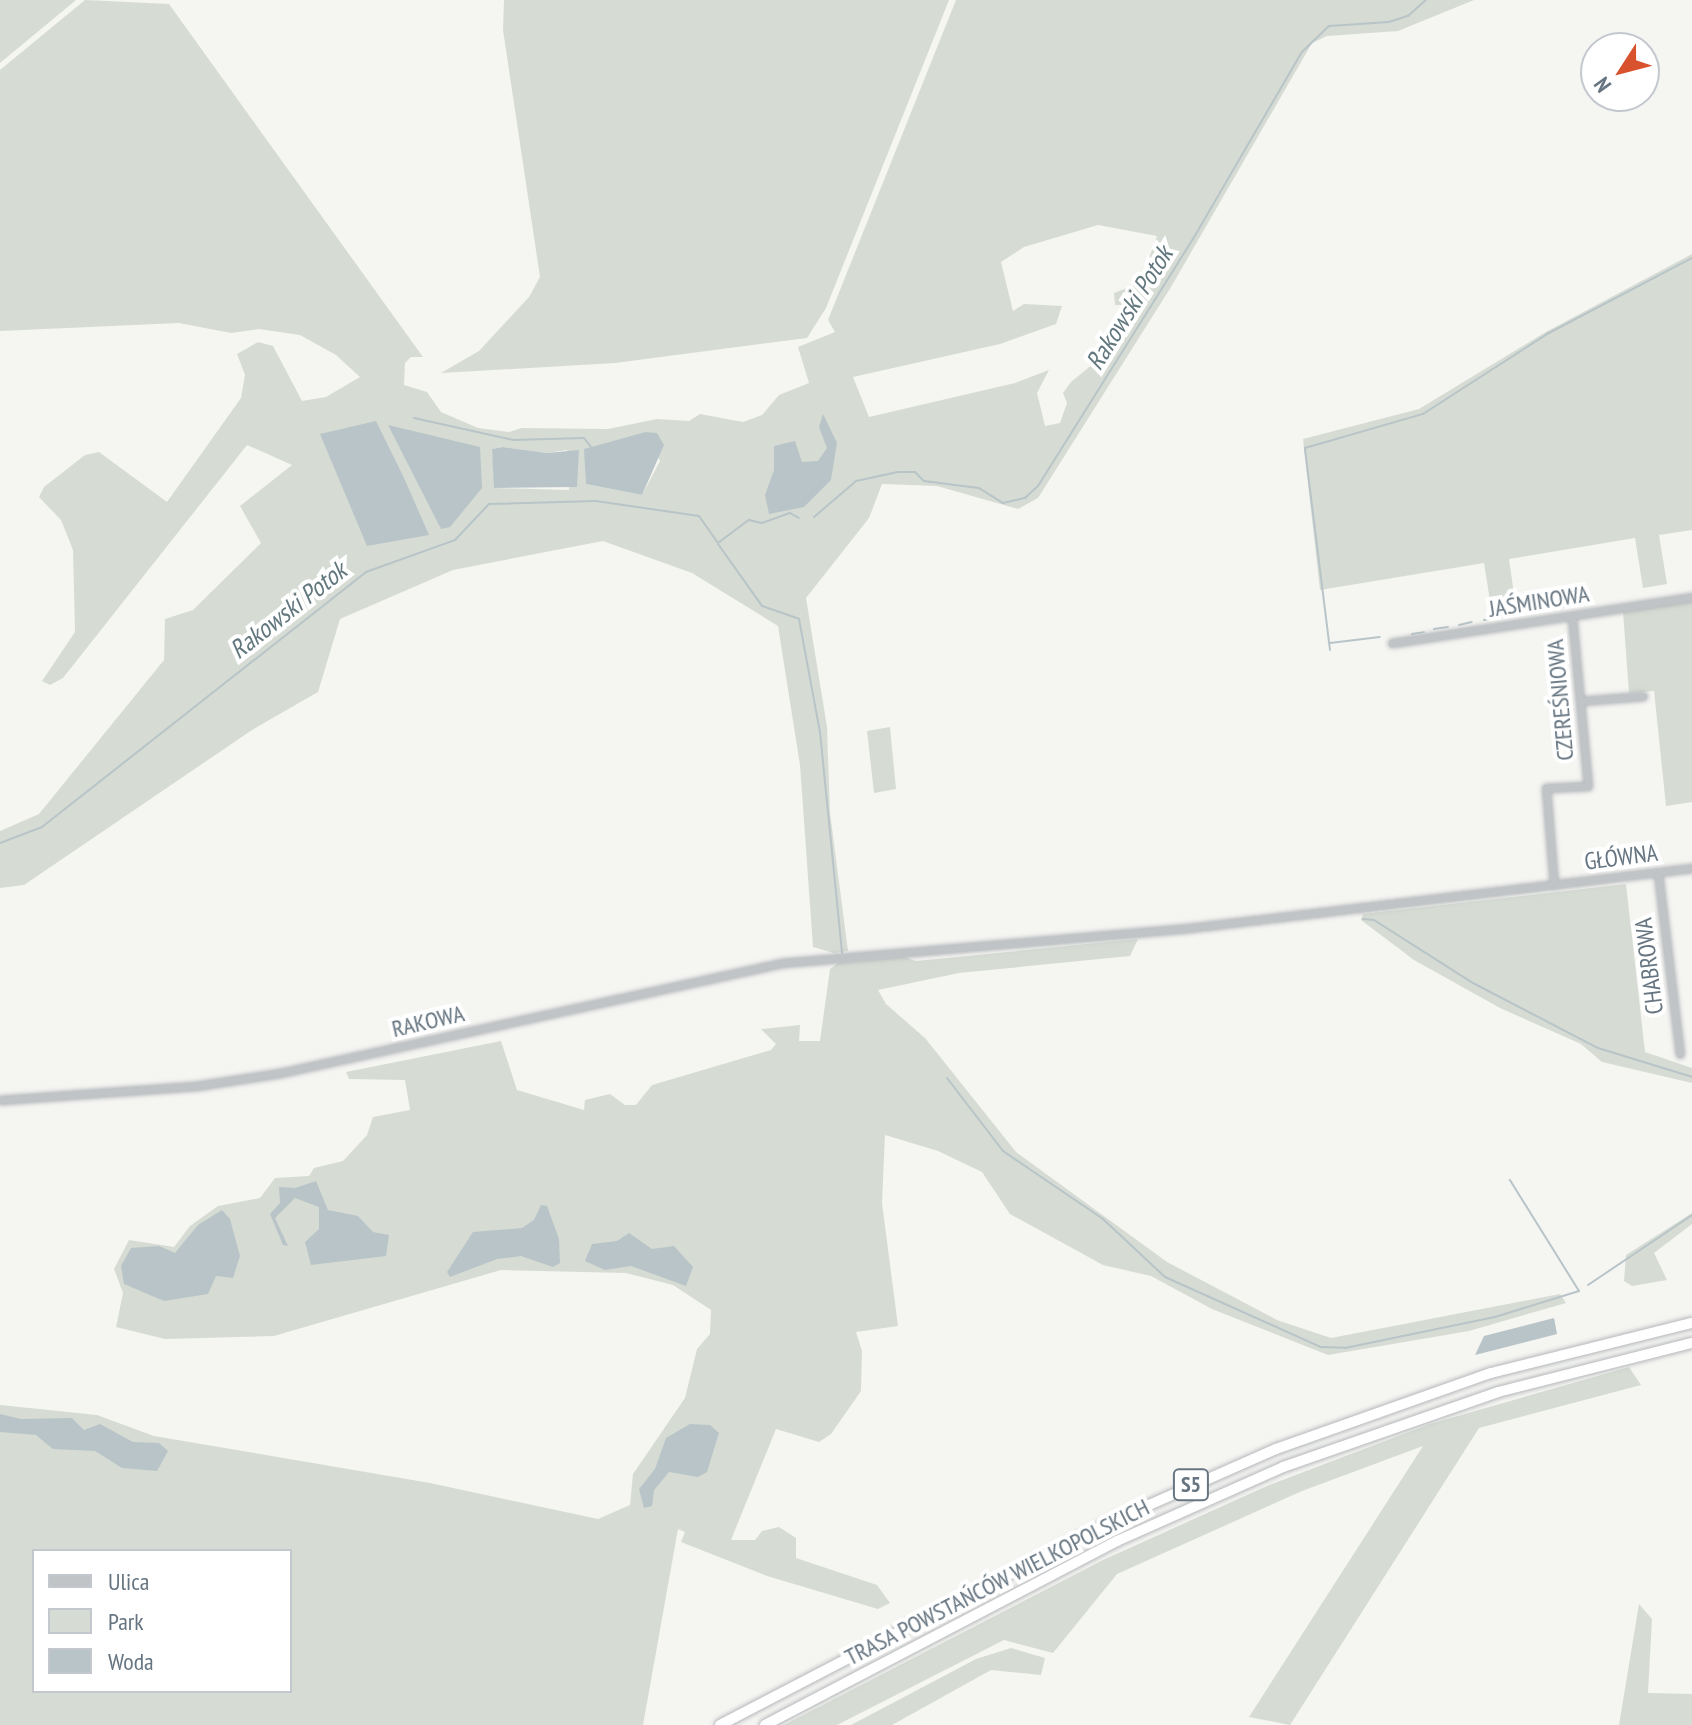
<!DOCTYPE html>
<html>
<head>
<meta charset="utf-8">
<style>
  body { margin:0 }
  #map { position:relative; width:1692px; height:1725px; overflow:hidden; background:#f5f5f2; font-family:"PT Sans Narrow",sans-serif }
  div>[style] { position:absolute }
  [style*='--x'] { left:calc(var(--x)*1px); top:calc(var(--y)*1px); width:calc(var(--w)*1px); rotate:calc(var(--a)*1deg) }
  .green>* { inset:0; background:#d6dcd3 }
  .water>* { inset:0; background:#b8c4c8 }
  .stream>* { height:2px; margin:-1px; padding:0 1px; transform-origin:1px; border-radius:1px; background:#b8c4c8 }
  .roads { filter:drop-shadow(0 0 2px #b5b8bb) drop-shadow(0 0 2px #b5b8bb) }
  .minor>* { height:7px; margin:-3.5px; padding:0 3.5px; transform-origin:3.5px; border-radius:3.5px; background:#c0c4c7 }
  .highway>* { height:10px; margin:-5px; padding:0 5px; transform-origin:5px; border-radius:5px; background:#fff }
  span { translate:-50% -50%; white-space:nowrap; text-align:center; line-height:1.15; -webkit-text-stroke:8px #fff; paint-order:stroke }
  .shield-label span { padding:2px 6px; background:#fff; border:2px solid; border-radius:6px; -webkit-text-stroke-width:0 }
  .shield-label { font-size:22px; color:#667581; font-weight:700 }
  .street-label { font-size:24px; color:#667581 }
  .water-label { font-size:26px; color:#62777e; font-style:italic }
  .legend { position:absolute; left:32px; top:1549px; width:260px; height:144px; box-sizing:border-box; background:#fff; border:2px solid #c2c8cd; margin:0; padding:10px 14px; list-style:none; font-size:24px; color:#667581 }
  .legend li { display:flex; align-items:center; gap:16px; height:40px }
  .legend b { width:40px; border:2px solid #c2c8cd }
  .north { position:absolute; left:1580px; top:32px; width:80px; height:80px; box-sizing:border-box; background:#fff; border:2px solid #c2c8cd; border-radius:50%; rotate:234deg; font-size:22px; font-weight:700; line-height:32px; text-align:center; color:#667581 }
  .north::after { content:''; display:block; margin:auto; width:28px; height:36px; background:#d9522e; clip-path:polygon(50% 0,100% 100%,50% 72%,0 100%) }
</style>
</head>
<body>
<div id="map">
  <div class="green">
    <div style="clip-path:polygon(0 0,76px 0,0 63px)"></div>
    <div style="clip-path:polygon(evenodd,85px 0,169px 4px,423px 357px,411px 357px,405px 363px,404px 385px,427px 392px,441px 412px,478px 428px,509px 432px,522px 428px,608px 429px,657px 419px,689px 421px,700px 414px,743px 422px,762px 415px,779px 395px,809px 383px,798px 347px,835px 332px,828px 320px,956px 0,1474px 0,1398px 31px,1327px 36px,1312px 43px,1171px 287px,1038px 498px,1018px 509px,937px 486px,882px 484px,869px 518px,806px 598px,827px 727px,830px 813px,848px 951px,834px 953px,813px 947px,800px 765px,778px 626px,692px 573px,603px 541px,453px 570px,340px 619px,318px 692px,252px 730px,24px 885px,0 888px,0 831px,39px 814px,164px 660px,165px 619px,193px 610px,261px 543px,240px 506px,292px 465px,247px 445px,63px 678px,50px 685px,42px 681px,75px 632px,73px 550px,61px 520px,39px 497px,44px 487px,85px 455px,99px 452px,167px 502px,241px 398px,245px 375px,237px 354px,258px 342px,273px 346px,302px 401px,326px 397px,360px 377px,336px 355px,300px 335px,259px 329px,231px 333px,179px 323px,0 331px,0 70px,85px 0,1098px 225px,1157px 236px,1140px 283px,1114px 293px,1115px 305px,1131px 305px,1133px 311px,1111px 358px,1099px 359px,1071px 382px,1063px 393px,1067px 403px,1060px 423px,1045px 426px,1037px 393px,1049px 370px,1015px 383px,869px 417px,853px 377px,1000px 344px,1056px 324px,1062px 306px,1024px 304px,1013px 311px,1001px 262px,1024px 247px,1098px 225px,85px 0,645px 432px,660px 461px,642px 495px,586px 484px,585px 449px,645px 432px,85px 0,503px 447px,547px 453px,567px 450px,569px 490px,495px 488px,492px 449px,503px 447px)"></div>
    <div style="clip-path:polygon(504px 0,949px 0,826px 308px,807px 338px,615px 363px,441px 373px,479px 351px,529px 297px,540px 277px,503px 30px)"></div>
    <div style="clip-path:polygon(1692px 254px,1692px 530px,1659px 535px,1667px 584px,1643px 588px,1635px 538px,1509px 559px,1516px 608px,1492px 613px,1484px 563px,1320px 590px,1303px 439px,1419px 409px,1544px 333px)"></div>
    <div style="clip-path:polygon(1692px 601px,1692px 802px,1666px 806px,1654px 691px,1629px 693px,1623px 612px)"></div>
    <div style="clip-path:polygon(890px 727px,896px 789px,874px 793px,867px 731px)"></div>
    <div style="clip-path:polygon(1626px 884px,1645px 1052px,1692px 1068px,1692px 1083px,1602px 1062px,1581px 1044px,1500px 1008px,1414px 960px,1361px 920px,1363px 914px)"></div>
    <div style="clip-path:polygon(evenodd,1138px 939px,1130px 956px,959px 973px,878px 990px,886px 1004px,925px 1038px,1016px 1152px,1167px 1262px,1277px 1320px,1331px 1338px,1560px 1294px,1566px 1303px,1469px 1331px,1328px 1355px,1212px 1309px,1151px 1276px,1103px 1265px,1010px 1214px,982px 1172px,938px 1151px,885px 1135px,882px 1203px,898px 1326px,856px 1332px,862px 1351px,861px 1391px,831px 1434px,819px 1442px,776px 1429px,731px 1540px,755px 1540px,762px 1531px,779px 1527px,796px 1538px,796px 1558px,877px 1585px,890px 1603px,878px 1609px,767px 1576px,681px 1542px,685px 1532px,678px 1529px,643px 1725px,0 1725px,0 1405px,97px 1415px,154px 1436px,430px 1483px,598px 1519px,630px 1505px,633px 1474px,685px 1398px,697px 1349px,710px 1334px,711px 1310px,673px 1285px,626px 1273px,501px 1270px,274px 1336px,165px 1339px,116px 1327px,123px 1293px,114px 1269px,129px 1240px,174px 1247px,190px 1226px,218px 1206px,260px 1198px,275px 1178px,309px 1176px,314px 1168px,343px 1161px,367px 1135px,373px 1117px,410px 1110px,405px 1080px,349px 1079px,346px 1072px,501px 1041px,517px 1090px,584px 1110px,585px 1100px,610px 1094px,625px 1105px,636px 1105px,652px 1085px,771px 1050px,776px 1044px,761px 1029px,800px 1025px,799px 1041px,820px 1041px,830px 969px,838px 963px,904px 957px,916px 961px,1138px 939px,34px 1551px,290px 1551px,290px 1691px,34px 1691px,34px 1551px)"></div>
    <div style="clip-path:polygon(1692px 1213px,1692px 1224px,1654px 1253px,1667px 1280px,1632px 1286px,1624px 1281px,1626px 1255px)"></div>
    <div style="clip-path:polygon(1629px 1367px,1641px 1385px,1479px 1428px,1290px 1725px,1249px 1717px,1423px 1446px,1302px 1491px,1117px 1574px,1053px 1653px,1004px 1640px,837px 1725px,784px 1725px,1103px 1560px,1267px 1486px,1430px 1424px)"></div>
    <div style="clip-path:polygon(1639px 1604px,1652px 1619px,1648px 1693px,1692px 1694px,1692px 1725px,1619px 1725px)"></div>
    <div style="clip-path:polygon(1011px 1648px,1045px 1658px,1041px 1675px,991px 1670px,892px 1725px,851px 1725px,976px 1659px)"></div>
  </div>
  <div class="water">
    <div style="clip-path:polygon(823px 414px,837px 443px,831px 480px,804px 507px,769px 514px,765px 495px,774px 470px,774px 446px,795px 441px,802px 462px,818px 461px,827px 448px,819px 427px)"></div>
    <div style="clip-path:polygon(376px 421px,404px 478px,429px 535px,367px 546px,320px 434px)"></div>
    <div style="clip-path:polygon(388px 425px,480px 447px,482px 488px,450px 527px,441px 529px)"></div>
    <div style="clip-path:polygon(645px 432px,657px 433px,664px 445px,642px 495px,586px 484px,584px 449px)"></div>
    <div style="clip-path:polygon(503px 447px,547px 453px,579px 450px,577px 487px,494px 488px,492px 449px)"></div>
    <div style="clip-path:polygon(316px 1181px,328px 1210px,358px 1216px,373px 1232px,389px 1235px,386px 1256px,311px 1265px,305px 1242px,319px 1229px,319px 1207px,295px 1198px,275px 1218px,288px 1246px,283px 1245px,270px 1214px,280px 1203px,279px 1187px,295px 1188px)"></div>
    <div style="clip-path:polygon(541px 1205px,547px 1206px,559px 1239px,560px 1263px,553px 1267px,521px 1256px,497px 1259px,450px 1277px,447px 1272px,473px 1232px,522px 1228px,534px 1220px)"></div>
    <div style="clip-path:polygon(222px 1210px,230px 1219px,240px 1256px,233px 1278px,216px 1276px,208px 1294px,164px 1301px,124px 1284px,121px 1266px,131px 1248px,159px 1246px,175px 1253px,198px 1225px)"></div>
    <div style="clip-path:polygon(629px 1233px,652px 1249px,674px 1246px,693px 1267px,686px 1286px,631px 1266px,605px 1270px,585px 1261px,592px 1244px,617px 1241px)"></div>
    <div style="clip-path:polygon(1554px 1318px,1557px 1334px,1475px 1355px,1484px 1336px)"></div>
    <div style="clip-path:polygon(0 1414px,21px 1419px,72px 1418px,84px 1430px,100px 1424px,133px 1442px,159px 1443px,168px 1451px,157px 1471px,122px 1468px,95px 1451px,53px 1449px,36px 1435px,0 1432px)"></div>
    <div style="clip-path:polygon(690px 1424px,710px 1425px,719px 1433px,707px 1472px,698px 1477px,669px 1472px,654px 1490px,652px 1506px,644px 1508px,639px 1489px,655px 1469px,666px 1438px)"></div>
  </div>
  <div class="stream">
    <div style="--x:414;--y:418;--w:101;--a:12.5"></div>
    <div style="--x:513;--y:440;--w:71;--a:-1.6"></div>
    <div style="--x:584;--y:438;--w:11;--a:52"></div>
    <div style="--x:814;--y:517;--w:55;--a:-40.6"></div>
    <div style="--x:856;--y:481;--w:43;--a:-12.1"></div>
    <div style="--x:898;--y:472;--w:17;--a:0"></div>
    <div style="--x:915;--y:472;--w:13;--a:45"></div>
    <div style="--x:924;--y:481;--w:55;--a:7.3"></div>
    <div style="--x:979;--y:488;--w:28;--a:32"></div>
    <div style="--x:1003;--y:503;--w:23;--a:-13"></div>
    <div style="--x:1025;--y:498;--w:18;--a:-43"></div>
    <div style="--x:1038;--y:486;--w:292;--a:-57.9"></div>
    <div style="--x:1193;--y:239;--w:216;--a:-59.8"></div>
    <div style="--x:1302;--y:52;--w:37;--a:-44"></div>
    <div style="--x:1329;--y:26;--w:60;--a:-3.8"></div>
    <div style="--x:1389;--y:22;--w:20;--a:-18"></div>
    <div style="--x:1408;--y:16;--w:24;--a:-42"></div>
    <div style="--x:718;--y:544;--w:76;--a:54.6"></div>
    <div style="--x:762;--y:606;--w:39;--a:19"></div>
    <div style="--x:799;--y:619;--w:115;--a:79.5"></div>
    <div style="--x:820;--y:732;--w:222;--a:84.3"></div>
    <div style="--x:1538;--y:611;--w:32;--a:-9"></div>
    <div style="--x:1484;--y:620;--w:37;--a:-9"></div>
    <div style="--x:1459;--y:625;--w:13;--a:-13"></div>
    <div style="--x:1434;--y:629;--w:14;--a:-8"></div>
    <div style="--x:1412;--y:634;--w:12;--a:-9"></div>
    <div style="--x:1330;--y:643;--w:50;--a:-6.8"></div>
    <div style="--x:1330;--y:650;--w:204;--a:-97.1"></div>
    <div style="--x:1305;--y:448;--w:123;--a:-16.1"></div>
    <div style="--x:1423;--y:414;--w:148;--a:-32.8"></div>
    <div style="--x:1547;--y:334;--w:164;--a:-27.7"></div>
    <div style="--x:0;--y:843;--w:45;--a:-20.9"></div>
    <div style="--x:42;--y:827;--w:412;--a:-38.2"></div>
    <div style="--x:366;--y:572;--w:95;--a:-19.8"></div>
    <div style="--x:455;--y:540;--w:50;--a:-46.6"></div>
    <div style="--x:489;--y:504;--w:107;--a:-1.6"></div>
    <div style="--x:596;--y:501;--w:104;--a:8.3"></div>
    <div style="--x:699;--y:516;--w:33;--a:55"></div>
    <div style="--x:718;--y:543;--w:39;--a:-37"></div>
    <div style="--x:749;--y:520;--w:13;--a:13"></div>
    <div style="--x:762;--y:523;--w:30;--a:-20"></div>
    <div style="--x:790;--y:513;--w:10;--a:29"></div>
    <div style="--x:1363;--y:919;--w:11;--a:5"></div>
    <div style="--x:1374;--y:920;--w:117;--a:32.5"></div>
    <div style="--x:1473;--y:983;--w:141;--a:27.5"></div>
    <div style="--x:1598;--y:1048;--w:98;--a:17.1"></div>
    <div style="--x:947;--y:1078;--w:92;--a:52.5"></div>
    <div style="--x:1003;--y:1151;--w:121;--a:34.2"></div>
    <div style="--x:1103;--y:1219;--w:85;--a:43.1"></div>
    <div style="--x:1165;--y:1277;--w:171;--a:24.2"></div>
    <div style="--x:1321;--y:1347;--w:24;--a:2"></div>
    <div style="--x:1345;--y:1348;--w:153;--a:-11.7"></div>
    <div style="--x:1495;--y:1317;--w:88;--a:-17.2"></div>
    <div style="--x:1579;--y:1291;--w:131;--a:-121.9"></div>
    <div style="--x:1588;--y:1285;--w:125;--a:-33.9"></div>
  </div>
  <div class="roads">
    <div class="minor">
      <div style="--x:1392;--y:643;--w:304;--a:-8.7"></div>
      <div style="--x:1581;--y:701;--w:62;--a:-4.6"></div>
      <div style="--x:1658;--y:873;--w:182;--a:83.1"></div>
      <div style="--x:1554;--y:885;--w:97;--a:-94.7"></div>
      <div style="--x:1546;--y:788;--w:42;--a:-2.7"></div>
      <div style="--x:1588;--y:786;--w:171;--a:-95.4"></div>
      <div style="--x:0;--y:1100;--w:196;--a:-4.1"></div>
      <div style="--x:196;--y:1086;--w:85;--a:-8.8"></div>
      <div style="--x:280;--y:1073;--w:514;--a:-12.36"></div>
      <div style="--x:782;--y:963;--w:409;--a:-4.9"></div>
      <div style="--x:1189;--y:928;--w:507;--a:-6.8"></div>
    </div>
    <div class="highway">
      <div style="--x:720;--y:1725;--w:435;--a:-27.5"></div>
      <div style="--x:1106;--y:1524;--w:186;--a:-23.8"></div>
      <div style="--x:1276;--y:1449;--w:228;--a:-19.5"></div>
      <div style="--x:1491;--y:1373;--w:207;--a:-14"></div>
      <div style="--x:765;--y:1725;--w:397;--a:-27.6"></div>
      <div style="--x:1117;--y:1541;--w:182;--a:-24"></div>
      <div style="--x:1283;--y:1467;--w:228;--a:-19.2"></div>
      <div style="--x:1498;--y:1392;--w:200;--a:-14.2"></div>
    </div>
  </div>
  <div class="shield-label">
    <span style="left:1191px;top:1485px">S5</span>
  </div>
  <div class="street-label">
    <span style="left:1539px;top:601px;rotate:-9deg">JAŚMINOWA</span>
    <span style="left:1560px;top:700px;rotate:-95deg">CZEREŚNIOWA</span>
    <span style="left:1621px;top:857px;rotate:-7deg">GŁÓWNA</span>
    <span style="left:1649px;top:966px;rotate:-97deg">CHABROWA</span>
    <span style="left:428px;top:1021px;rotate:-13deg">RAKOWA</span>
    <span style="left:997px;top:1582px;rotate:-27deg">TRASA POWSTAŃCÓW WIELKOPOLSKICH</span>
  </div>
  <div class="water-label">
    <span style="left:1129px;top:308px;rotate:-58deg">Rakowski Potok</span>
    <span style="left:288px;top:610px;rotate:-38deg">Rakowski Potok</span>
  </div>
  <ul class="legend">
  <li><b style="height:10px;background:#c0c4c7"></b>Ulica</li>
  <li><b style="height:22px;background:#d6dcd3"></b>Park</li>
  <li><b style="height:22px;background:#b8c4c8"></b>Woda</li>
  </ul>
  <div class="north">N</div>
</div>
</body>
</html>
